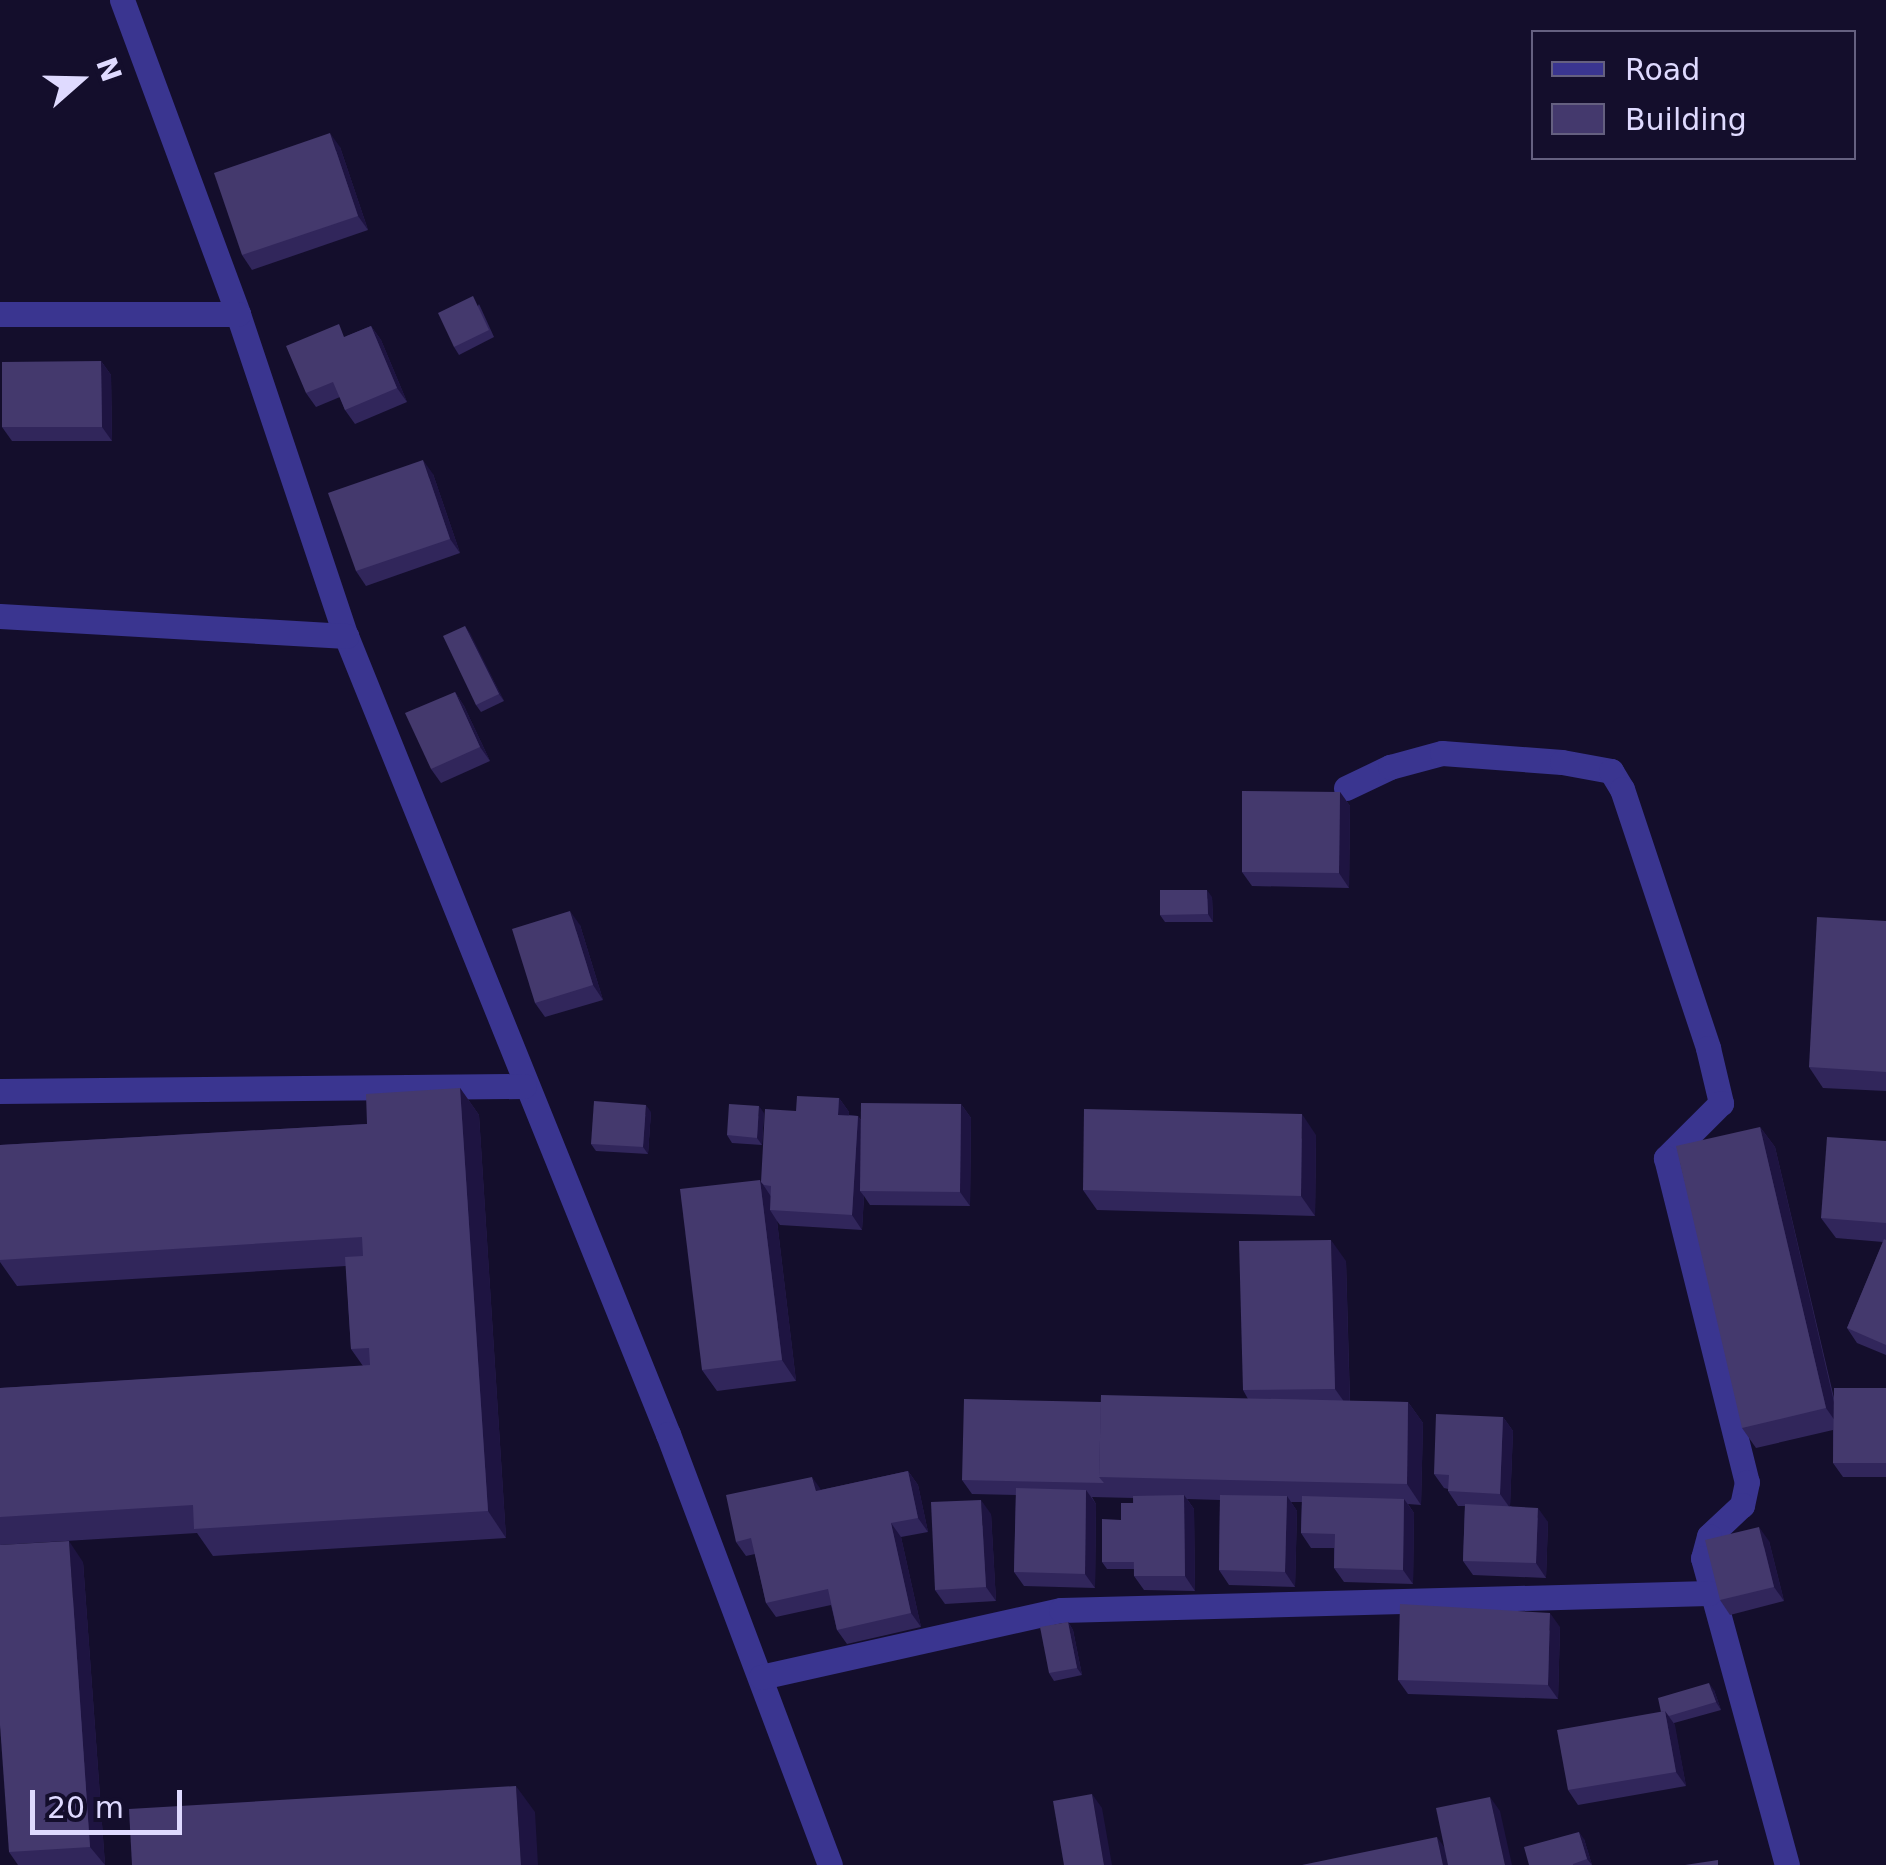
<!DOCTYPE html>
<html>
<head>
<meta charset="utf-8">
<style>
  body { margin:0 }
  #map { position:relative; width:1886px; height:1865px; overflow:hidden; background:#140e2c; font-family:"DejaVu Sans",sans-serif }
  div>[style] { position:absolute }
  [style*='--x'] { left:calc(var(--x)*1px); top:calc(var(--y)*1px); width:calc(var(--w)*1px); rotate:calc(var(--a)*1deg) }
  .minor>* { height:25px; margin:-12.5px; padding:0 12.5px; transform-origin:12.5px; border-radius:12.5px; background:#3a3590 }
  .wall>* { inset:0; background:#31265b }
  .shaded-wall>* { inset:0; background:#1e1441 }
  .building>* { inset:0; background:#44396d }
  span { translate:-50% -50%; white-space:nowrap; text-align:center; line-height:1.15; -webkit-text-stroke:9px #140e2c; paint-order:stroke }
  .legend { position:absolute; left:1531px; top:30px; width:325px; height:130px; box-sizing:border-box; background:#140e2c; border:2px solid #656080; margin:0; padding:12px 18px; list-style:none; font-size:30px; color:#dfdaff }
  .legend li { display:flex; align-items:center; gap:20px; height:50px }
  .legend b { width:50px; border:2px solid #656080 }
  .north { position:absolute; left:30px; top:30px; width:100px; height:100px; -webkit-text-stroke:8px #140e2c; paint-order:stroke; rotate:70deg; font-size:28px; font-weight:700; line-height:40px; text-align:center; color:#dfdaff }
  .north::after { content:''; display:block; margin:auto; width:35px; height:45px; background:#dfdaff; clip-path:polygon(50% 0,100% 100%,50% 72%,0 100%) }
  .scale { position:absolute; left:30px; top:1790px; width:152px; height:45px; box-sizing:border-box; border:5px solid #dfdaff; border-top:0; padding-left:12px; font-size:30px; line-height:35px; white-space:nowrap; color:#dfdaff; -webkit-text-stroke:8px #140e2c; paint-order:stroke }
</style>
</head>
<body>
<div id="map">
  <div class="minor">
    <div style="--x:122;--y:0;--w:335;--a:69.7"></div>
    <div style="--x:238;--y:314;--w:340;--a:71.5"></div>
    <div style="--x:346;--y:636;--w:861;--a:68.03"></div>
    <div style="--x:668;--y:1434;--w:460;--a:69.4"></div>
    <div style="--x:0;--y:314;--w:238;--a:0"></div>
    <div style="--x:0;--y:616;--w:347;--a:3.3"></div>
    <div style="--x:1346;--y:788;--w:49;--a:-25.5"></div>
    <div style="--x:1390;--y:767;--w:54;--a:-15.1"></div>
    <div style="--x:1442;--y:753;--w:120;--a:4.3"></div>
    <div style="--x:1562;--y:762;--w:50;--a:10.4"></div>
    <div style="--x:1611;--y:771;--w:21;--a:59"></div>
    <div style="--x:1622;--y:789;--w:273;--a:71.6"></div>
    <div style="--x:1708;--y:1048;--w:57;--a:76.7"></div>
    <div style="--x:1721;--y:1103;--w:78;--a:135"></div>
    <div style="--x:1666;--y:1158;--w:334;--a:76"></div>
    <div style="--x:1747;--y:1482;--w:24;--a:102"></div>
    <div style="--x:1742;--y:1505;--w:45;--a:136.8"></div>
    <div style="--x:1709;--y:1536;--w:23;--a:105"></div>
    <div style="--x:1703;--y:1558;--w:318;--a:74.7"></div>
    <div style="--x:0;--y:1091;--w:524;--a:-0.55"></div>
    <div style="--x:761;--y:1677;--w:307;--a:-12.6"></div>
    <div style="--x:1061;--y:1610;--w:648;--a:-1.5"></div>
  </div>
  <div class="wall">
    <div style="clip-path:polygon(340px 147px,368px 230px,252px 270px,242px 255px)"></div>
    <div style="clip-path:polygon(479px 304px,494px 337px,459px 355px,454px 347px)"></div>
    <div style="clip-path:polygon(371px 326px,381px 340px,407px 402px,355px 424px,345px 410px,340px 397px,316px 407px,306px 393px,347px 336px)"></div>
    <div style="clip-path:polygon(101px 361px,111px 375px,112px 441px,12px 441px,2px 427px)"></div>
    <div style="clip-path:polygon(433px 474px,460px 553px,366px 586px,356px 571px)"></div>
    <div style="clip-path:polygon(465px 626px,504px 701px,481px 712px,476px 705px)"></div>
    <div style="clip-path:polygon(455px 692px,464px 706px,490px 761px,441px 783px,431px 769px)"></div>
    <div style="clip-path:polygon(1340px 792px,1350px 806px,1349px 888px,1252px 886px,1242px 872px)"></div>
    <div style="clip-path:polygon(1212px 897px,1213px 922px,1165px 922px,1160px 915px)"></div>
    <div style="clip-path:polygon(1886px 921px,1886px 1091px,1823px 1088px,1809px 1067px)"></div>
    <div style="clip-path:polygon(580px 925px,603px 1000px,545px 1017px,535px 1003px)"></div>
    <div style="clip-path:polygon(460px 1088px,479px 1115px,506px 1538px,213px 1556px,197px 1533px,0 1545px,0 1388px,363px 1366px,351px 1349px,346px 1266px,17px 1286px,0 1262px,0 1145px,367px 1124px)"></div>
    <div style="clip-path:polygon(839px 1098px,849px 1112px,849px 1115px,858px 1116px,861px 1120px,961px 1104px,971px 1118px,970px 1206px,870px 1205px,864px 1196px,862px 1230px,780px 1225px,777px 1221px,796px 1381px,717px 1391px,702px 1370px,761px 1182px,796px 1111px)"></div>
    <div style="clip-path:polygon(651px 1112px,648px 1154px,596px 1151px,591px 1144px)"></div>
    <div style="clip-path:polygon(764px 1113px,762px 1145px,732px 1143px,727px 1135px)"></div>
    <div style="clip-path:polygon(1760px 1127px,1775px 1147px,1834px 1398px,1886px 1388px,1886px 1477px,1843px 1477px,1833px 1463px,1833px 1430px,1756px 1448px,1742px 1428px)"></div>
    <div style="clip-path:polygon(1316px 1135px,1315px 1216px,1097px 1210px,1083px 1190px)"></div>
    <div style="clip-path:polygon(1886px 1141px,1886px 1355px,1857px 1343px,1847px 1328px,1883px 1242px,1836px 1238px,1821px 1218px)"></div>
    <div style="clip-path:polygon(1346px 1261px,1350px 1401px,1408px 1402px,1423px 1423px,1421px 1505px,1408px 1504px,1414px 1513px,1413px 1584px,1344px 1582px,1334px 1568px,1334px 1548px,1311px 1548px,1301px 1533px,1302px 1502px,1291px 1502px,1297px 1511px,1295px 1587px,1229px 1585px,1219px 1570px,1220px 1500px,1187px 1499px,1194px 1509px,1195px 1591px,1144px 1590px,1134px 1576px,1134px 1569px,1107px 1569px,1102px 1562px,1121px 1520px,1134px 1503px,1134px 1498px,1092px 1497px,1096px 1504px,1095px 1588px,1024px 1586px,1014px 1572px,1016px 1495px,972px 1494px,962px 1480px,1101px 1402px,1248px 1399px,1243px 1390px)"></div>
    <div style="clip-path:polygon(1503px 1417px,1513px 1431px,1510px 1506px,1548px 1522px,1546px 1578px,1473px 1575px,1463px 1561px,1465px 1506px,1458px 1506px,1448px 1491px,1448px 1489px,1444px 1488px,1434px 1474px)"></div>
    <div style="clip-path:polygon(908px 1471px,918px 1485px,928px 1532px,901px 1537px,921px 1627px,847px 1644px,837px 1630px,831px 1605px,776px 1617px,766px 1603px,755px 1554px,746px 1556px,736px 1542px,821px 1490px)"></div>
    <div style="clip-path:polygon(991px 1514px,996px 1601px,945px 1604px,935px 1590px)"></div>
    <div style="clip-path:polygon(1769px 1541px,1784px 1601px,1730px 1615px,1720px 1600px)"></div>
    <div style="clip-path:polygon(83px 1562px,105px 1865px,18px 1865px,9px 1852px)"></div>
    <div style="clip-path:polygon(1068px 1622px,1073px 1630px,1082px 1675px,1054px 1681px,1049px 1673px)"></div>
    <div style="clip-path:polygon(1560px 1627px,1558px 1699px,1408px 1694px,1398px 1680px)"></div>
    <div style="clip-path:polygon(1714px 1690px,1721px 1710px,1674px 1723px,1686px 1786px,1578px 1805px,1568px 1790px,1661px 1712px)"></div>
    <div style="clip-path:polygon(1584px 1839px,1592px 1865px,1529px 1865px)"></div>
  </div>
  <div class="shaded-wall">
    <div style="clip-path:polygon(330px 133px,340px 147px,368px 230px,358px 216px)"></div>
    <div style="clip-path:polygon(371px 326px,381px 340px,407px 402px,397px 388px)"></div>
    <div style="clip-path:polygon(101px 361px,111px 375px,112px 441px,102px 427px)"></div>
    <div style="clip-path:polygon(423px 460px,433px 474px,460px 553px,450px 539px)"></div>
    <div style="clip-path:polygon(465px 626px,470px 633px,504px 701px,499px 694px)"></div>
    <div style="clip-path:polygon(455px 692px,464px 706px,490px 761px,480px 747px)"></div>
    <div style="clip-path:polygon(1340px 792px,1350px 806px,1349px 888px,1339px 873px)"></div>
    <div style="clip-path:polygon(1207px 890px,1212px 897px,1213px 922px,1208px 914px)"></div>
    <div style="clip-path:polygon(570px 911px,580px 925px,603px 1000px,593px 985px)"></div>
    <div style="clip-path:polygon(460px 1088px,479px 1115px,506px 1538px,488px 1511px)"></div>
    <div style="clip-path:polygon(839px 1098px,849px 1112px,848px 1129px,838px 1115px)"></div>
    <div style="clip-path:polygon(961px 1104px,971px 1118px,970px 1206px,960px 1192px)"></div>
    <div style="clip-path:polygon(646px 1105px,651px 1112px,648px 1154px,643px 1147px)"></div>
    <div style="clip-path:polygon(759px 1106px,764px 1113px,762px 1145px,757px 1138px)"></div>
    <div style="clip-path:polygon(1302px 1114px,1316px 1135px,1315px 1216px,1301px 1196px)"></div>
    <div style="clip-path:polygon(858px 1116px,868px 1130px,860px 1191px,864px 1196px,862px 1230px,852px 1215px)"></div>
    <div style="clip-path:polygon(1760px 1127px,1775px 1147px,1840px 1428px,1826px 1408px)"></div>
    <div style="clip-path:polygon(760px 1180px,774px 1201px,770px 1210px,777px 1221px,796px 1381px,782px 1360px)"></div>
    <div style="clip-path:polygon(1331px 1240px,1346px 1261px,1350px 1410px,1335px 1389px)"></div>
    <div style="clip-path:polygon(1408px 1402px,1423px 1423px,1421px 1505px,1407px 1484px)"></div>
    <div style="clip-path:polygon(1503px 1417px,1513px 1431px,1510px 1508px,1500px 1494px)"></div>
    <div style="clip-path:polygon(908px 1471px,918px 1485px,928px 1532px,918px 1518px)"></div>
    <div style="clip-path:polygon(812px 1477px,822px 1491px,816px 1491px)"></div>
    <div style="clip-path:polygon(1086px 1490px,1096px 1504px,1095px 1588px,1085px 1574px)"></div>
    <div style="clip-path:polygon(1184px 1495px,1194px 1509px,1195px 1591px,1185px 1576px)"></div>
    <div style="clip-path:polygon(1287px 1496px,1297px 1511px,1295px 1587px,1285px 1572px)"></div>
    <div style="clip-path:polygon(1404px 1499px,1414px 1513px,1413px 1584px,1403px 1570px)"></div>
    <div style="clip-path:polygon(981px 1500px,991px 1514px,996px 1601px,986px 1587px)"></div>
    <div style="clip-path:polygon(1538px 1508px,1548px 1522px,1546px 1578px,1536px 1563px)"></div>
    <div style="clip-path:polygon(891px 1523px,901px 1537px,921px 1627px,911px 1613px)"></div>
    <div style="clip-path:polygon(1759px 1527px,1769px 1541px,1784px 1601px,1774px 1587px)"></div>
    <div style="clip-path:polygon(69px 1541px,83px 1562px,105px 1865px,90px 1847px)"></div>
    <div style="clip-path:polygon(1550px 1613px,1560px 1627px,1558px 1699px,1548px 1685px)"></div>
    <div style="clip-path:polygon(1068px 1622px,1073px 1630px,1082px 1675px,1077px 1668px)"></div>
    <div style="clip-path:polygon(1709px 1683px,1714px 1690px,1721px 1710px,1716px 1702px)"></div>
    <div style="clip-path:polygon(1665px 1711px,1675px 1725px,1686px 1786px,1676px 1772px)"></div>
    <div style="clip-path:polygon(516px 1786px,535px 1812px,538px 1865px,521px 1865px)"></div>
    <div style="clip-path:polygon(1092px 1794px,1102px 1808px,1112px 1865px,1104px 1865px)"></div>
    <div style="clip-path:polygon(1490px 1797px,1500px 1811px,1512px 1865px,1505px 1865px)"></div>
    <div style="clip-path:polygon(1579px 1832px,1584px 1839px,1592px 1865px,1587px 1859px)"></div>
    <div style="clip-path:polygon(1437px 1837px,1452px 1858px,1453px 1865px,1443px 1865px)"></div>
  </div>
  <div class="building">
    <div style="clip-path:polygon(330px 133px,358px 216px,242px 255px,214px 173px)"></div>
    <div style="clip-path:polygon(473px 296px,489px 330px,454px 347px,438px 313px)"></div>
    <div style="clip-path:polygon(339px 324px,344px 337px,371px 326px,397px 388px,345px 410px,333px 382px,306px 393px,286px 346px)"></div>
    <div style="clip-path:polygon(101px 361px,102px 427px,2px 427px,2px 362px)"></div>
    <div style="clip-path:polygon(423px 460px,450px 539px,356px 571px,328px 493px)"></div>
    <div style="clip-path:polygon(465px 626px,499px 694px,476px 705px,443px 636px)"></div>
    <div style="clip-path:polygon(455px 692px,480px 747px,431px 769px,405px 713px)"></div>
    <div style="clip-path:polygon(1242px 791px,1340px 792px,1339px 873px,1242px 872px)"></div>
    <div style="clip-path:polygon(1160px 890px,1207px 890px,1208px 914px,1160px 915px)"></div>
    <div style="clip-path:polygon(570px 911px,593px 985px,535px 1003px,512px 929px)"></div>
    <div style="clip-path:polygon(1817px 917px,1886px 921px,1886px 1072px,1809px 1067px)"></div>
    <div style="clip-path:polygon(460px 1088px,488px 1511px,194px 1529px,193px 1505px,0 1517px,0 1388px,370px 1365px,369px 1348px,351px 1349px,345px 1257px,363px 1256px,362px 1237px,0 1260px,0 1145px,367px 1124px,366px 1094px)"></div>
    <div style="clip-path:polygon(797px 1096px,839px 1098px,838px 1115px,858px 1116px,852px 1215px,770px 1210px,771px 1186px,764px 1185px,761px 1182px,765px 1109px,796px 1111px)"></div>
    <div style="clip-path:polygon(594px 1101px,646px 1105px,643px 1147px,591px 1144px)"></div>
    <div style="clip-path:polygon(861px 1103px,961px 1104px,960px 1192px,860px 1191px)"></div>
    <div style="clip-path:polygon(729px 1104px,759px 1106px,757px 1138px,727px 1135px)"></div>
    <div style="clip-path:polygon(1084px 1109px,1302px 1114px,1301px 1196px,1083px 1190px)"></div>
    <div style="clip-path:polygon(1760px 1127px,1826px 1408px,1742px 1428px,1676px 1146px)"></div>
    <div style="clip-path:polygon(1827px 1137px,1886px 1141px,1886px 1223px,1821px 1218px)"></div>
    <div style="clip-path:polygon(760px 1180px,782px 1360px,702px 1370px,680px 1189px)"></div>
    <div style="clip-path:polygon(1884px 1239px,1886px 1240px,1886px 1345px,1847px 1328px)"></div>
    <div style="clip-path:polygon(1331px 1240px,1335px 1389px,1243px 1390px,1239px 1241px)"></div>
    <div style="clip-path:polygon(1834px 1388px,1886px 1388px,1886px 1463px,1833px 1463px)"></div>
    <div style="clip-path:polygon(1101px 1395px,1408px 1402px,1407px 1484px,1099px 1477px)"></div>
    <div style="clip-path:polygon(964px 1399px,1101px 1402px,1099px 1477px,1104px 1483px,962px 1480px)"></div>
    <div style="clip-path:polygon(1436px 1414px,1503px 1417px,1500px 1494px,1448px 1491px,1449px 1475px,1434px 1474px)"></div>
    <div style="clip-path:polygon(908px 1471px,918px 1518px,891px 1523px,911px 1613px,837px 1630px,828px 1589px,766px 1603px,751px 1538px,736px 1542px,726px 1495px,812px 1477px,816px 1491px)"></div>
    <div style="clip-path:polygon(1016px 1488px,1086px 1490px,1085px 1574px,1014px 1572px)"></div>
    <div style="clip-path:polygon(1184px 1495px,1185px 1576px,1134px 1576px,1133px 1496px)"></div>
    <div style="clip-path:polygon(1220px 1495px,1287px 1496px,1285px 1572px,1219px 1570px)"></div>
    <div style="clip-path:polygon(1302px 1496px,1404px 1499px,1403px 1570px,1334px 1568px,1335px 1534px,1301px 1533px)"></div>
    <div style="clip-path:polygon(981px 1500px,986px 1587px,935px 1590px,931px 1502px)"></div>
    <div style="clip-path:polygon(1121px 1503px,1134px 1503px,1134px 1562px,1102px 1562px,1102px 1519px,1121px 1520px)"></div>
    <div style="clip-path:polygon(1465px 1504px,1538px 1508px,1536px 1563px,1463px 1561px)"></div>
    <div style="clip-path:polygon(1759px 1527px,1774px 1587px,1720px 1600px,1705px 1540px)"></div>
    <div style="clip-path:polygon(69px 1541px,90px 1847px,9px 1852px,0 1725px,0 1545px)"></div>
    <div style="clip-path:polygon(1400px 1604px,1550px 1613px,1548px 1685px,1398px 1680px)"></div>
    <div style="clip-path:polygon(1068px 1622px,1077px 1668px,1049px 1673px,1040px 1627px)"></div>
    <div style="clip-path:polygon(1709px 1683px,1716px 1702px,1669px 1716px,1665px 1711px,1661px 1712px,1658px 1698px)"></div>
    <div style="clip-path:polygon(1665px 1711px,1676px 1772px,1568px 1790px,1557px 1730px)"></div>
    <div style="clip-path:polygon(516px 1786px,521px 1865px,132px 1865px,129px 1809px)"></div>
    <div style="clip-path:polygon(1092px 1794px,1104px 1865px,1064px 1865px,1053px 1801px)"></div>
    <div style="clip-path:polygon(1490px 1797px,1505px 1865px,1448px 1865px,1436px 1808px)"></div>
    <div style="clip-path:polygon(1579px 1832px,1587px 1859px,1573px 1864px,1573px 1865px,1529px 1865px,1524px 1847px)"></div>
    <div style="clip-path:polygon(1437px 1837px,1443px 1865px,1302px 1865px)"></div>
    <div style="clip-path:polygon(1718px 1860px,1718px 1865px,1685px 1865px)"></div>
  </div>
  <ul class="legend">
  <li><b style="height:12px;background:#3a3590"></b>Road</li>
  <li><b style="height:28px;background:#44396d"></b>Building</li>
  </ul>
  <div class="north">N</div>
  <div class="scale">20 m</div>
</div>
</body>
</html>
